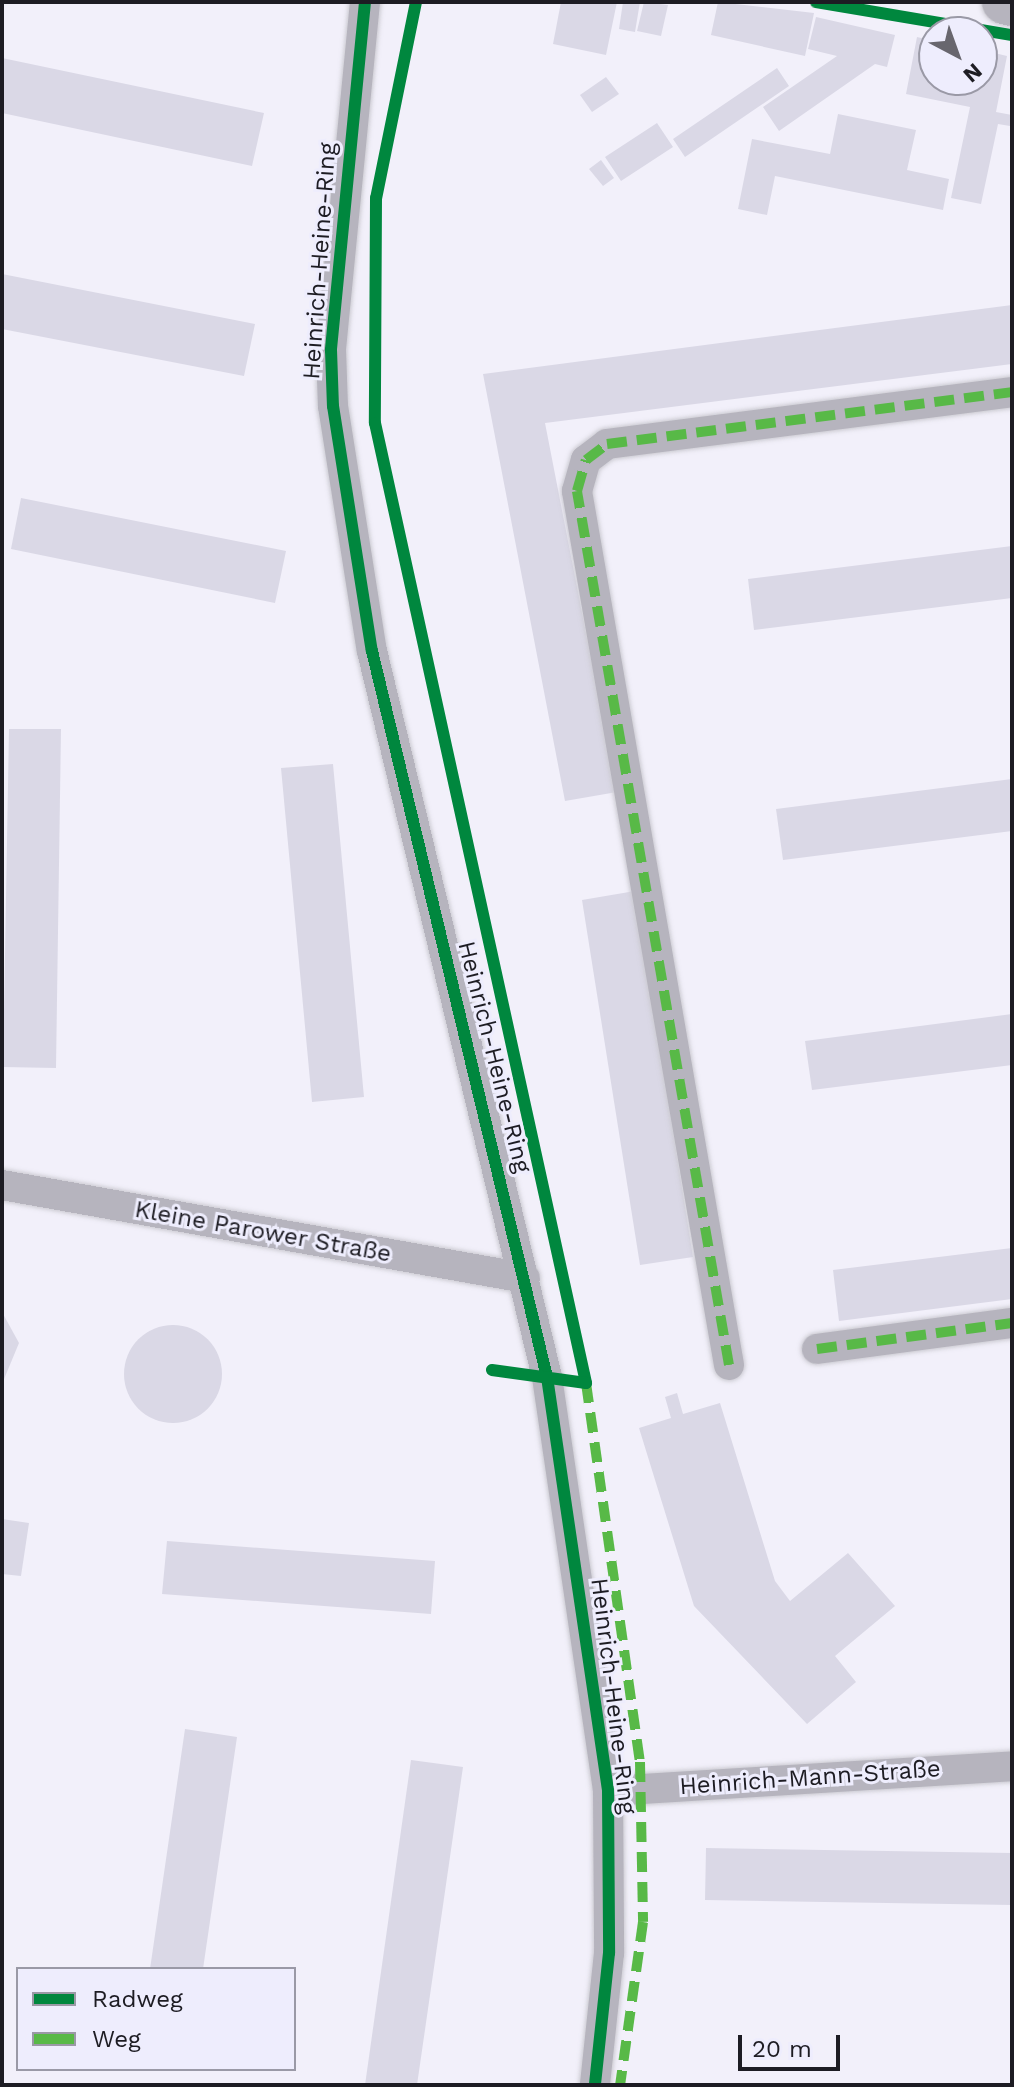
<!DOCTYPE html>
<html>
<head>
<meta charset="utf-8">
<style>
  body { margin:0 }
  #map { position:relative; width:1014px; height:2087px; overflow:hidden; background:#f2f0fa; font-family:"Work Sans",sans-serif }
  div>[style] { position:absolute }
  [style*='--x'] { left:calc(var(--x)*1px); top:calc(var(--y)*1px); width:calc(var(--w)*1px); rotate:calc(var(--a)*1deg) }
  .building>* { inset:0; background:#dad8e6 }
  .round { border-radius:50% }
  .roads { filter:drop-shadow(0 0 2px #cccbd2) drop-shadow(0 0 2px #cccbd2) }
  .minor>* { height:30px; margin:-15px; padding:0 15px; transform-origin:15px; border-radius:15px; background:#b6b4be }
  .secondary>* { height:44px; margin:-22px; padding:0 22px; transform-origin:22px; border-radius:22px; background:#b6b4be }
  .quiet>* { height:10px; margin-top:-5px; transform-origin:0; background:repeating-linear-gradient(90deg,#58b947 0 20px,transparent 0 30px) }
  .cycleway>* { height:12px; margin:-6px; padding:0 6px; transform-origin:6px; border-radius:6px; background:#00873e }
  span { translate:-50% -50%; white-space:nowrap; text-align:center; line-height:1.15; -webkit-text-stroke:6px #eeedfd; paint-order:stroke }
  .street-label { font-size:24px; color:#1d1c23 }
  .frame { position:absolute; inset:0; border:4px solid #1d1c23; pointer-events:none }
  .legend { position:absolute; left:16px; top:1967px; width:280px; height:104px; box-sizing:border-box; background:#eeedfd; border:2px solid #9a99a6; margin:0; padding:10px 14px; list-style:none; font-size:24px; color:#1d1c23 }
  .legend li { display:flex; align-items:center; gap:16px; height:40px }
  .legend b { width:40px; border:2px solid #9a99a6 }
  .north { position:absolute; left:918px; top:16px; width:80px; height:80px; box-sizing:border-box; background:#eeedfd; border:2px solid #9a99a6; border-radius:50%; rotate:139deg; font-size:22px; font-weight:700; line-height:32px; text-align:center; color:#1d1c23 }
  .north::after { content:''; display:block; margin:auto; width:28px; height:36px; background:#68666e; clip-path:polygon(50% 0,100% 100%,50% 72%,0 100%) }
  .scale { position:absolute; left:738px; top:2035px; width:102px; height:36px; box-sizing:border-box; border:4px solid #1d1c23; border-top:0; padding-left:10px; font-size:24px; line-height:28px; white-space:nowrap; color:#1d1c23; -webkit-text-stroke:6px #eeedfd; paint-order:stroke }
</style>
</head>
<body>
<div id="map">
  <div class="building">
    <div style="clip-path:polygon(561px 2px,617px 2px,606px 55px,553px 44px)"></div>
    <div style="clip-path:polygon(623px 2px,640px 2px,635px 32px,619px 29px)"></div>
    <div style="clip-path:polygon(644px 2px,668px 5px,661px 36px,637px 31px)"></div>
    <div style="clip-path:polygon(718px 2px,814px 13px,805px 56px,711px 35px)"></div>
    <div style="clip-path:polygon(816px 17px,895px 35px,887px 67px,875px 64px,779px 131px,763px 107px,837px 56px,808px 49px)"></div>
    <div style="clip-path:polygon(917px 37px,934px 41px,934px 80px,982px 80px,982px 50px,1007px 56px,996px 112px,1012px 115px,1010px 126px,998px 124px,981px 204px,951px 198px,970px 107px,906px 94px)"></div>
    <div style="clip-path:polygon(2px 58px,264px 113px,252px 166px,2px 113px)"></div>
    <div style="clip-path:polygon(777px 68px,789px 86px,685px 157px,673px 139px)"></div>
    <div style="clip-path:polygon(606px 77px,619px 94px,592px 112px,580px 95px)"></div>
    <div style="clip-path:polygon(838px 114px,916px 130px,907px 170px,949px 179px,943px 210px,775px 176px,767px 215px,738px 209px,752px 139px,830px 154px)"></div>
    <div style="clip-path:polygon(657px 123px,673px 147px,621px 181px,605px 157px)"></div>
    <div style="clip-path:polygon(601px 160px,614px 178px,603px 186px,589px 169px)"></div>
    <div style="clip-path:polygon(2px 274px,255px 324px,244px 376px,2px 329px)"></div>
    <div style="clip-path:polygon(1012px 305px,1012px 364px,545px 423px,617px 792px,565px 801px,483px 374px)"></div>
    <div style="clip-path:polygon(21px 498px,286px 551px,275px 603px,11px 549px)"></div>
    <div style="clip-path:polygon(1012px 546px,1012px 598px,754px 630px,748px 579px)"></div>
    <div style="clip-path:polygon(9px 729px,61px 729px,56px 1068px,3px 1067px)"></div>
    <div style="clip-path:polygon(333px 764px,364px 1097px,312px 1102px,281px 768px)"></div>
    <div style="clip-path:polygon(1012px 779px,1012px 831px,783px 860px,776px 809px)"></div>
    <div style="clip-path:polygon(635px 891px,693px 1257px,640px 1265px,582px 900px)"></div>
    <div style="clip-path:polygon(1012px 1014px,1012px 1065px,812px 1090px,805px 1041px)"></div>
    <div style="clip-path:polygon(1012px 1248px,1012px 1299px,839px 1321px,833px 1270px)"></div>
    <div style="clip-path:polygon(2px 1312px,19px 1343px,2px 1384px)"></div>
    <div class="round" style="left:124px;top:1325px;width:98px;height:98px"></div>
    <div style="clip-path:polygon(677px 1393px,683px 1414px,720px 1403px,775px 1581px,790px 1601px,848px 1553px,895px 1606px,835px 1656px,856px 1682px,807px 1724px,694px 1606px,639px 1428px,671px 1418px,665px 1397px)"></div>
    <div style="clip-path:polygon(2px 1519px,29px 1523px,21px 1576px,2px 1574px)"></div>
    <div style="clip-path:polygon(167px 1541px,435px 1561px,431px 1614px,162px 1594px)"></div>
    <div style="clip-path:polygon(185px 1729px,237px 1737px,203px 1969px,150px 1969px)"></div>
    <div style="clip-path:polygon(411px 1760px,463px 1767px,417px 2085px,365px 2085px)"></div>
    <div style="clip-path:polygon(706px 1848px,1012px 1853px,1012px 1905px,705px 1900px)"></div>
  </div>
  <div class="roads">
    <div class="minor">
      <div style="--x:365;--y:2;--w:350;--a:95.6"></div>
      <div style="--x:331;--y:350;--w:56;--a:88"></div>
      <div style="--x:333;--y:406;--w:248;--a:81"></div>
      <div style="--x:372;--y:651;--w:747;--a:76.45"></div>
      <div style="--x:547;--y:1377;--w:418;--a:81.6"></div>
      <div style="--x:608;--y:1791;--w:162;--a:89.6"></div>
      <div style="--x:609;--y:1953;--w:133;--a:96.1"></div>
      <div style="--x:2;--y:1185;--w:531;--a:10.08"></div>
      <div style="--x:817;--y:1349;--w:197;--a:-7.6"></div>
      <div style="--x:729;--y:1365;--w:887;--a:-99.87"></div>
      <div style="--x:577;--y:491;--w:32;--a:-74"></div>
      <div style="--x:586;--y:460;--w:26;--a:-37"></div>
      <div style="--x:607;--y:444;--w:408;--a:-7.3"></div>
      <div style="--x:608;--y:1791;--w:405;--a:-3.5"></div>
    </div>
    <div class="secondary">
      <div style="--x:1004;--y:2;--w:8;--a:14"></div>
    </div>
  </div>
  <div class="quiet">
    <div style="--x:817;--y:1349;--w:197;--a:-7.6"></div>
    <div style="--x:729;--y:1365;--w:887;--a:-99.87"></div>
    <div style="--x:577;--y:491;--w:32;--a:-74"></div>
    <div style="--x:586;--y:460;--w:26;--a:-37"></div>
    <div style="--x:607;--y:444;--w:408;--a:-7.3"></div>
    <div style="--x:586;--y:1383;--w:383;--a:81.9"></div>
    <div style="--x:640;--y:1762;--w:160;--a:88.9"></div>
    <div style="--x:643;--y:1922;--w:165;--a:98"></div>
  </div>
  <div class="cycleway">
    <div style="--x:365;--y:2;--w:350;--a:95.6"></div>
    <div style="--x:331;--y:350;--w:56;--a:88"></div>
    <div style="--x:333;--y:406;--w:248;--a:81"></div>
    <div style="--x:372;--y:651;--w:747;--a:76.45"></div>
    <div style="--x:547;--y:1377;--w:418;--a:81.6"></div>
    <div style="--x:608;--y:1791;--w:162;--a:89.6"></div>
    <div style="--x:609;--y:1953;--w:133;--a:96.1"></div>
    <div style="--x:416;--y:2;--w:200;--a:101.5"></div>
    <div style="--x:376;--y:198;--w:225;--a:90.3"></div>
    <div style="--x:375;--y:423;--w:983;--a:77.6"></div>
    <div style="--x:586;--y:1383;--w:95;--a:-172.1"></div>
    <div style="--x:816;--y:2;--w:199;--a:9.6"></div>
  </div>
  <div class="street-label">
    <span style="left:320px;top:261px;rotate:-86deg">Heinrich-Heine-Ring</span>
    <span style="left:494px;top:1057px;rotate:76deg">Heinrich-Heine-Ring</span>
    <span style="left:263px;top:1232px;rotate:10deg">Kleine Parower Straße</span>
    <span style="left:613px;top:1696px;rotate:83deg">Heinrich-Heine-Ring</span>
    <span style="left:810px;top:1778px;rotate:-4deg">Heinrich-Mann-Straße</span>
  </div>
  <div class="frame"></div>
  <ul class="legend">
  <li><b style="height:10px;background:#00873e"></b>Radweg</li>
  <li><b style="height:10px;background:#58b947"></b>Weg</li>
  </ul>
  <div class="north">N</div>
  <div class="scale">20 m</div>
</div>
</body>
</html>
